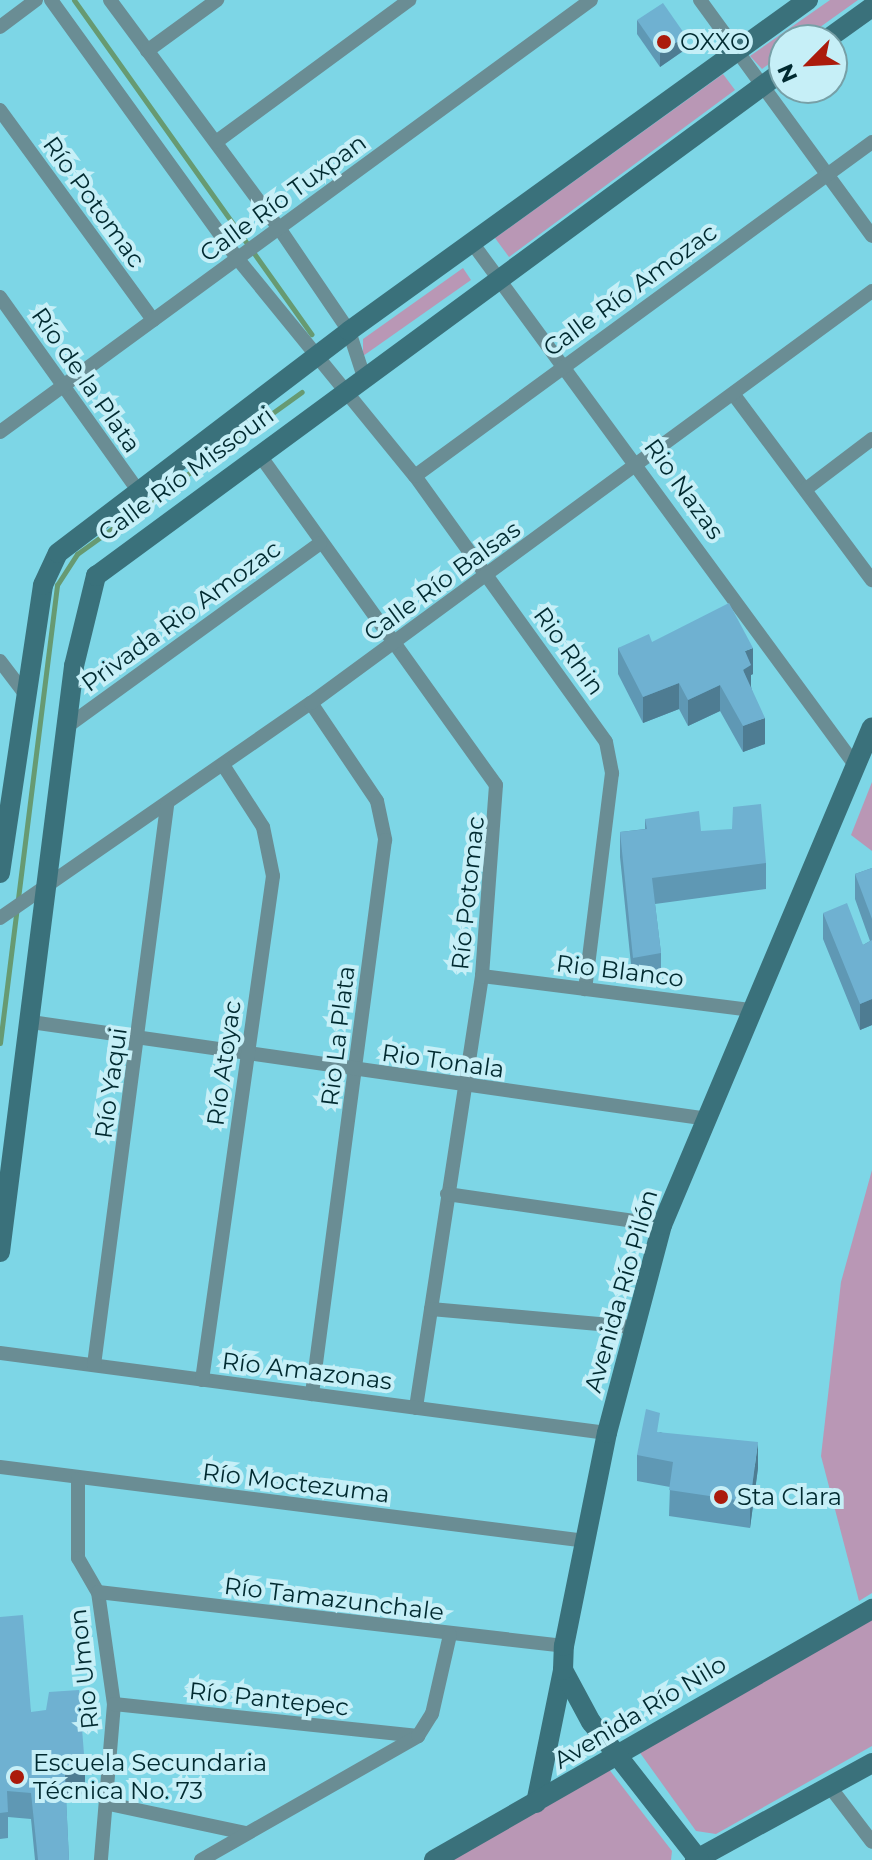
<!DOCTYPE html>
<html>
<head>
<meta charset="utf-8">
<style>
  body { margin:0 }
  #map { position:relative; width:872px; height:1860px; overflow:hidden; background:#7dd6e6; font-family:Montserrat,sans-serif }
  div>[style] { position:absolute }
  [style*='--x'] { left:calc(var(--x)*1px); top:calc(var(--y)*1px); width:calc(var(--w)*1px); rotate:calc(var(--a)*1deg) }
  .green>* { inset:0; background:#b997b5 }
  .stream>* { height:5px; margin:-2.5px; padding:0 2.5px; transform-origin:2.5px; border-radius:2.5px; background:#679a72 }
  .street>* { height:14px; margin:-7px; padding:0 7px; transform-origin:7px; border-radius:7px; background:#6a8d94 }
  .secondary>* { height:20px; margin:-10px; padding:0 10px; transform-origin:10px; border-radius:10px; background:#3a717b }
  .wall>* { inset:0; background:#5f98b4 }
  .shaded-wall>* { inset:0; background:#4e7c92 }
  .building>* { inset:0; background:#6fb1d1 }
  .dots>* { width:22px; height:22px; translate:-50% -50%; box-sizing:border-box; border:4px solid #c6eff7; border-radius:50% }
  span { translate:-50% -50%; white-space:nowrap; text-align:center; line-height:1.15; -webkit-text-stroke:8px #c6eff7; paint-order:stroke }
  .poi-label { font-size:24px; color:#012a30 }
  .left { translate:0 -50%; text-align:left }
  .street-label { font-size:24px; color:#012a30 }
  .north { position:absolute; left:768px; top:24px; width:80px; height:80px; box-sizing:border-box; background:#c6eff7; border:2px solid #77a0a7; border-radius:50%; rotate:246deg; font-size:22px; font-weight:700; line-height:32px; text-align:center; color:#012a30 }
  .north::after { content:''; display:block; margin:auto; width:28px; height:36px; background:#ab1b0c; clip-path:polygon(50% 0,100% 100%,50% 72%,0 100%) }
</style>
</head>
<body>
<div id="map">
  <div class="green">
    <div style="clip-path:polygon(830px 0,858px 0,802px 40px,784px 40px,784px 53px,762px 69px,750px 56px)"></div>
    <div style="clip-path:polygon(723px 74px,735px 90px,509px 257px,495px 238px)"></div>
    <div style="clip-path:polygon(463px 268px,471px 280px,363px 356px,363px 339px)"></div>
    <div style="clip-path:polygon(872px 782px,872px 851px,851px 835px)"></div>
    <div style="clip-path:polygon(872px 1170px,872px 1593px,859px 1601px,821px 1456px,841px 1282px)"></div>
    <div style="clip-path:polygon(872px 1614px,872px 1746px,716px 1834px,696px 1831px,638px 1750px)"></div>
    <div style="clip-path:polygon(608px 1768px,672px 1851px,671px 1860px,444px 1860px)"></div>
  </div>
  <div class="stream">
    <div style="--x:74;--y:0;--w:410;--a:54.6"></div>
    <div style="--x:0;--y:1043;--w:462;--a:-82.9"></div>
    <div style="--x:57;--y:585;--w:37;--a:-57"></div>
    <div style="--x:77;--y:554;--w:277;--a:-35.8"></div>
  </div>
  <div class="street">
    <div style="--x:51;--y:0;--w:318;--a:54.2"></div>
    <div style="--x:237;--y:258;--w:281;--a:50.8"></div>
    <div style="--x:415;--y:476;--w:327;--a:54.3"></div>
    <div style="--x:606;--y:742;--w:32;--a:79"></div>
    <div style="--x:612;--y:773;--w:218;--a:97.1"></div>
    <div style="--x:110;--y:0;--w:284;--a:53.5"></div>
    <div style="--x:279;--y:228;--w:125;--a:55.8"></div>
    <div style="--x:349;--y:331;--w:45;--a:72"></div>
    <div style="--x:700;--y:0;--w:292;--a:53.9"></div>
    <div style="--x:0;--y:27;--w:45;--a:-36.9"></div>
    <div style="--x:147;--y:51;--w:87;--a:-36.1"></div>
    <div style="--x:0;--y:110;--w:260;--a:53.9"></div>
    <div style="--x:216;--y:142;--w:240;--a:-36.3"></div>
    <div style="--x:473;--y:244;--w:646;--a:53.75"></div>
    <div style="--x:0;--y:297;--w:234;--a:54.5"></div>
    <div style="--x:734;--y:395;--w:231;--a:53.3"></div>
    <div style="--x:0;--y:432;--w:732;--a:-36.17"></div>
    <div style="--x:259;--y:454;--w:407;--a:54.4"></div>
    <div style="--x:496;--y:785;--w:192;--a:94.2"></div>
    <div style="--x:482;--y:976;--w:437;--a:98.7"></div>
    <div style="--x:415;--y:476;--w:566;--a:-36.16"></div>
    <div style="--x:806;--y:489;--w:83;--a:-37.1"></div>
    <div style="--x:0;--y:661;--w:43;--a:52.6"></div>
    <div style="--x:311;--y:703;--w:118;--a:56"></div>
    <div style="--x:377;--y:801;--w:40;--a:78"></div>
    <div style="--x:385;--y:840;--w:559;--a:97.51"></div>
    <div style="--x:69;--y:725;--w:310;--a:-35.9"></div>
    <div style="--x:0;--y:918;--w:378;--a:-34.7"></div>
    <div style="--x:311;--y:703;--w:696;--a:-36.29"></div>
    <div style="--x:482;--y:976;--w:272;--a:7.2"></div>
    <div style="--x:31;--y:1022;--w:684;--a:8.15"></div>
    <div style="--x:447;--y:1194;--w:217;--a:8.2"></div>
    <div style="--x:431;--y:1309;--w:202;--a:5.1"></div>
    <div style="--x:0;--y:1353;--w:612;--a:7.51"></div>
    <div style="--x:94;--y:1365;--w:564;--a:-82.56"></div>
    <div style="--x:202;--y:1380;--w:509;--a:-81.98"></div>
    <div style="--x:273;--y:876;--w:50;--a:-101.5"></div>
    <div style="--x:263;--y:827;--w:74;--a:-122.8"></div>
    <div style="--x:0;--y:1467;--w:592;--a:7.19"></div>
    <div style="--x:78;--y:1479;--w:79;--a:90"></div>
    <div style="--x:78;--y:1558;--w:39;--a:60"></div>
    <div style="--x:98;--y:1592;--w:113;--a:81.9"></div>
    <div style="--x:114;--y:1704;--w:157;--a:94.8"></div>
    <div style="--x:98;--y:1592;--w:469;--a:6.6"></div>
    <div style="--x:114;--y:1704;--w:306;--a:6"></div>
    <div style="--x:830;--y:1787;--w:69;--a:52.6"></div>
    <div style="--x:109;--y:1804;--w:140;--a:12"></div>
    <div style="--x:201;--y:1860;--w:250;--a:-29.7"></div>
    <div style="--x:418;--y:1736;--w:26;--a:-58"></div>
    <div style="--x:432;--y:1714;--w:81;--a:-77.2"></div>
  </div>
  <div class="secondary">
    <div style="--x:826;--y:40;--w:57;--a:-35.7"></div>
    <div style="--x:0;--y:873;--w:291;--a:-81.5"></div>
    <div style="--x:43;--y:585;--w:35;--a:-65"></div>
    <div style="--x:58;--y:553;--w:366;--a:-37.3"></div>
    <div style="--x:349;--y:331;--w:566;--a:-35.8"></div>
    <div style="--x:0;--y:1252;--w:591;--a:-82.8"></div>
    <div style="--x:74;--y:666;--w:93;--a:-76.3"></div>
    <div style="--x:96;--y:576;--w:854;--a:-36.33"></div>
    <div style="--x:536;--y:1803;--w:136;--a:-78.5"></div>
    <div style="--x:434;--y:1860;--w:505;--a:-29.82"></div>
    <div style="--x:695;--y:1860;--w:202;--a:-28.7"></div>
    <div style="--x:699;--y:1860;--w:175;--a:-128"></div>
    <div style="--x:591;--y:1722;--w:59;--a:-118.3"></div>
    <div style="--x:563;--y:1670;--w:24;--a:-88"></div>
    <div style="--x:564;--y:1646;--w:217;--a:-78.6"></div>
    <div style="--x:607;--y:1433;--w:215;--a:-75.2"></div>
    <div style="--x:662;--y:1225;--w:540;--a:-67.14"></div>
  </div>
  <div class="wall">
    <div style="clip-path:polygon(637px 20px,686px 49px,660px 67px,637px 34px)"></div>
    <div style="clip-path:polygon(652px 642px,753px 674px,751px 675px,751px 686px,765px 744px,743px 752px,720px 711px,688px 726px,679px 709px,643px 723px,618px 674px,618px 648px)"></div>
    <div style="clip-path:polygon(645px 819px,701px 831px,766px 863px,766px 889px,655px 904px,661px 953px,661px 979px,633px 984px,620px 857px,620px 832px,645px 829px)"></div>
    <div style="clip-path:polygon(872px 868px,872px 1025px,860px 1030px,823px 939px,823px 913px,863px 945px,870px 941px,855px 899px,855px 874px)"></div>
    <div style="clip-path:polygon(660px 1432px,758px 1468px,750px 1528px,669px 1516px,670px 1487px,637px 1481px,637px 1455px)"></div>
    <div style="clip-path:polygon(0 1617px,31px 1712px,85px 1793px,66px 1799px,69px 1860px,35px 1860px,31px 1819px,8px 1817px,8px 1838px,0 1839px)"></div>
  </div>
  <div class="shaded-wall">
    <div style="clip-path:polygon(686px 36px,686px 49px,660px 67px,660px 53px)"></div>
    <div style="clip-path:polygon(753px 648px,753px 674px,751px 675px,751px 691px,743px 670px,745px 651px)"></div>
    <div style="clip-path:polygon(679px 683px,679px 709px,643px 723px,643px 697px)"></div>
    <div style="clip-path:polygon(720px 685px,720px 711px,688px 726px,688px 700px)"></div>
    <div style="clip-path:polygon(765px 718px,765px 744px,743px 752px,743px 726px)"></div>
    <div style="clip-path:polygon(872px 999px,872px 1025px,860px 1030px,860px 1004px)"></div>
    <div style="clip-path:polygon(758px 1442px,758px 1468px,750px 1528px,750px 1502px)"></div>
    <div style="clip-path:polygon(85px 1767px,85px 1793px,65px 1800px,65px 1774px)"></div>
  </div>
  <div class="building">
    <div style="clip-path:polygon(663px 3px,686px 36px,660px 53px,637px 20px)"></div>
    <div style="clip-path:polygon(729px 603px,753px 648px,745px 651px,751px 665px,743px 670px,765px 718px,743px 726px,720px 685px,688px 700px,679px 683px,643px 697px,618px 648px,649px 634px,652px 642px)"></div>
    <div style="clip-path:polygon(761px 804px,766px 863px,652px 878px,661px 953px,633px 958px,620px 832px,647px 829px,645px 819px,699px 811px,701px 831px,732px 829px,733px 807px)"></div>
    <div style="clip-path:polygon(872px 868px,872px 919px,855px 874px)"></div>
    <div style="clip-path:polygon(847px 903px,863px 945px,872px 940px,872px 999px,860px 1004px,823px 913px)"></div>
    <div style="clip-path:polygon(646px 1409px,660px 1413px,657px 1432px,758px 1442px,750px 1502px,669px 1490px,673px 1462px,637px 1455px)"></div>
    <div style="clip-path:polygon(23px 1615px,31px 1712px,46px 1710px,49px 1692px,79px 1690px,85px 1767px,65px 1774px,69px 1860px,38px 1860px,31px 1793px,7px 1791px,8px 1812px,0 1813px,0 1617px)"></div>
  </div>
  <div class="dots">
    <div style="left:664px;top:42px;background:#ab1b0c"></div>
    <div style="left:721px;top:1497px;background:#ab1b0c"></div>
    <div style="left:17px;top:1777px;background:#ab1b0c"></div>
  </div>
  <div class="poi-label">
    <span class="left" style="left:680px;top:42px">OXXO</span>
    <span class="left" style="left:737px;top:1497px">Sta Clara</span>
    <span class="left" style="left:33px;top:1777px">Escuela Secundaria<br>Técnica No. 73</span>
  </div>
  <div class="street-label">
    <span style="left:283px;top:198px;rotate:-36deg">Calle Río Tuxpan</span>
    <span style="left:94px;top:202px;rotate:54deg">Río Potomac</span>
    <span style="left:630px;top:290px;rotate:-36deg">Calle Río Amozac</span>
    <span style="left:86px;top:380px;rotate:55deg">Río de la Plata</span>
    <span style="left:186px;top:474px;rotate:-36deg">Calle Río Missouri</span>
    <span style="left:684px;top:489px;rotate:54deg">Rio Nazas</span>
    <span style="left:442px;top:581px;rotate:-36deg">Calle Río Balsas</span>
    <span style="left:181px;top:616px;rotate:-36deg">Privada Rio Amozac</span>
    <span style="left:569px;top:651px;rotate:54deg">Rio Rhin</span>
    <span style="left:468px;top:893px;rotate:-84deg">Río Potomac</span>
    <span style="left:620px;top:971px;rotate:7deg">Rio Blanco</span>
    <span style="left:338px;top:1036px;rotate:-83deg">Rio La Plata</span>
    <span style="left:443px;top:1061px;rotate:8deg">Rio Tonala</span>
    <span style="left:224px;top:1063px;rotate:-82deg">Río Atoyac</span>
    <span style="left:111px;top:1083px;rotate:-82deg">Río Yaqui</span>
    <span style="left:621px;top:1291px;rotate:-74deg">Avenida Río Pilón</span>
    <span style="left:307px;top:1371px;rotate:7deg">Río Amazonas</span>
    <span style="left:296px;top:1483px;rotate:7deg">Río Moctezuma</span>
    <span style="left:334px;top:1599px;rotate:7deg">Río Tamazunchale</span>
    <span style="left:84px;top:1669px;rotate:-96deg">Rio Umon</span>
    <span style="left:269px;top:1699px;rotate:6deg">Río Pantepec</span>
    <span style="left:640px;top:1712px;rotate:-31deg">Avenida Río Nilo</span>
  </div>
  <div class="north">N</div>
</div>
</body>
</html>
